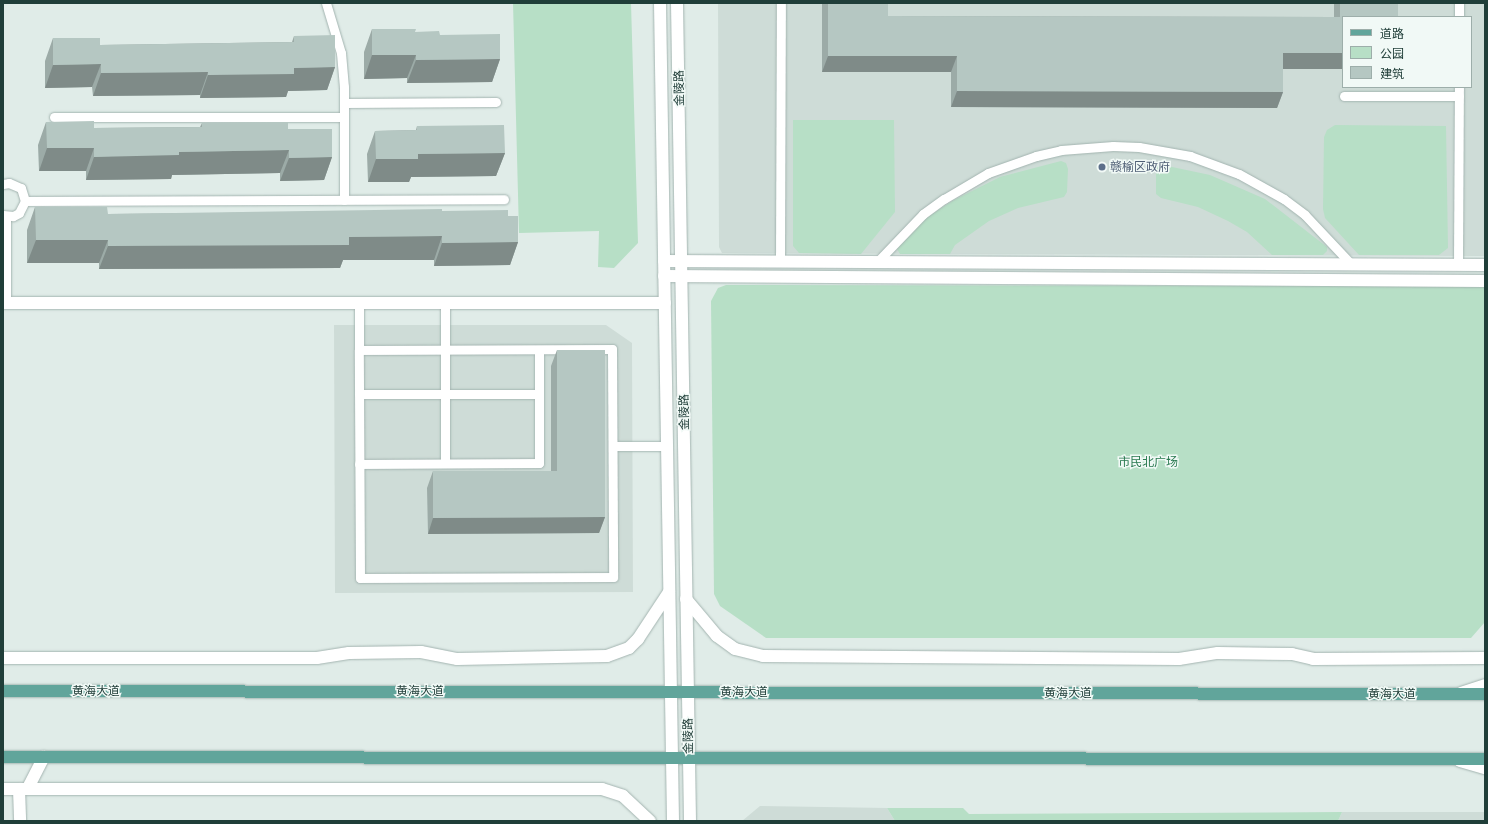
<!DOCTYPE html>
<html>
<head>
<meta charset="utf-8">
<style>
  body { margin:0 }
  #map { position:relative; width:1488px; height:824px; overflow:hidden; background:#e0ece8; font-family:"PT Sans Narrow","Noto Sans SC",sans-serif }
  div>[style] { position:absolute }
  [style*='--x'] { left:calc(var(--x)*1px); top:calc(var(--y)*1px); width:calc(var(--w)*1px); rotate:calc(var(--a)*1deg) }
  .built>* { inset:0; background:#cedcd7 }
  .green>* { inset:0; background:#b7dfc6 }
  .roads { filter:drop-shadow(0 0 1px #a3b4b0) drop-shadow(0 0 1px #a3b4b0) }
  .service>* { height:9px; margin:-4.5px; padding:0 4.5px; transform-origin:4.5px; border-radius:4.5px; background:#fff }
  .minor>* { height:12px; margin:-6px; padding:0 6px; transform-origin:6px; border-radius:6px; background:#fff }
  .tertiary>* { height:12px; margin:-6px; padding:0 6px; transform-origin:6px; border-radius:6px; background:#fff }
  .secondary>* { height:12px; margin:-6px; padding:0 6px; transform-origin:6px; border-radius:6px; background:#fff }
  .primary>* { height:12px; margin:-6px; padding:0 6px; transform-origin:6px; border-radius:6px; background:#61a59b }
  .wall>* { inset:0; background:#9caba7 }
  .shaded-wall>* { inset:0; background:#7f8b88 }
  .building>* { inset:0; background:#b5c7c2 }
  .dots>* { width:11px; height:11px; translate:-50% -50%; box-sizing:border-box; border:2px solid #f1f9f6; border-radius:50% }
  span { translate:-50% -50%; white-space:nowrap; text-align:center; line-height:1.15; -webkit-text-stroke:3px #f1f9f6; paint-order:stroke }
  .street-label { font-size:12px; color:#203e39 }
  .service-label { font-size:12px; color:#4e5e75 }
  .left { translate:0 -50%; text-align:left }
  .park-label { font-size:12px; color:#27784e }
  .frame { position:absolute; inset:0; border:4px solid #203e39; pointer-events:none }
  .legend { position:absolute; left:1342px; top:16px; width:130px; height:72px; box-sizing:border-box; background:#f1f9f6; border:1px solid #9daeaa; margin:0; padding:5px 7px; list-style:none; font-size:12px; color:#203e39 }
  .legend li { display:flex; align-items:center; gap:8px; height:20px }
  .legend b { width:20px; border:1px solid #9daeaa }
</style>
</head>
<body>
<div id="map">
  <div class="built">
    <div style="clip-path:polygon(evenodd,718px 3px,1485px 3px,1485px 256px,722px 253px,719px 247px,718px 3px,1343px 17px,1471px 17px,1471px 87px,1343px 87px,1343px 17px)"></div>
    <div style="clip-path:polygon(334px 325px,606px 325px,632px 343px,633px 592px,335px 593px)"></div>
    <div style="clip-path:polygon(760px 806px,887px 808px,895px 821px,742px 821px)"></div>
    <div style="clip-path:polygon(1342px 812px,1485px 812px,1485px 821px,1338px 821px)"></div>
  </div>
  <div class="green">
    <div style="clip-path:polygon(513px 3px,631px 3px,638px 243px,614px 268px,598px 267px,599px 231px,519px 233px)"></div>
    <div style="clip-path:polygon(793px 120px,894px 120px,895px 212px,861px 254px,799px 253px,793px 246px)"></div>
    <div style="clip-path:polygon(1335px 125px,1446px 126px,1448px 248px,1439px 255px,1359px 255px,1325px 218px,1323px 209px,1324px 137px,1327px 130px)"></div>
    <div style="clip-path:polygon(1061px 161px,1066px 163px,1068px 169px,1067px 192px,1064px 197px,1018px 208px,989px 221px,955px 245px,950px 254px,900px 254px,897px 249px,898px 243px,924px 219px,954px 200px,1000px 177px)"></div>
    <div style="clip-path:polygon(1158px 164px,1210px 175px,1265px 199px,1327px 247px,1327px 251px,1323px 255px,1272px 255px,1247px 232px,1228px 221px,1198px 207px,1161px 198px,1156px 194px,1156px 168px)"></div>
    <div style="clip-path:polygon(726px 285px,1485px 286px,1485px 622px,1471px 638px,766px 638px,720px 606px,714px 594px,711px 301px,718px 288px)"></div>
    <div style="clip-path:polygon(887px 808px,963px 808px,969px 814px,1342px 812px,1338px 821px,895px 821px)"></div>
  </div>
  <div class="roads">
    <div class="service">
      <div style="--x:326;--y:3;--w:52;--a:73.3"></div>
      <div style="--x:341;--y:53;--w:34;--a:85"></div>
      <div style="--x:344;--y:87;--w:113;--a:90"></div>
      <div style="--x:1459;--y:17;--w:14;--a:-90"></div>
      <div style="--x:1344;--y:96;--w:115;--a:0"></div>
      <div style="--x:344;--y:103;--w:152;--a:-0.4"></div>
      <div style="--x:54;--y:117;--w:290;--a:0"></div>
      <div style="--x:3;--y:184;--w:6;--a:-9"></div>
      <div style="--x:9;--y:183;--w:13;--a:23"></div>
      <div style="--x:21;--y:188;--w:14;--a:73"></div>
      <div style="--x:25;--y:201;--w:13;--a:117"></div>
      <div style="--x:19;--y:213;--w:7;--a:153"></div>
      <div style="--x:13;--y:216;--w:10;--a:-174"></div>
      <div style="--x:25;--y:201;--w:479;--a:-0.2"></div>
      <div style="--x:780;--y:262;--w:259;--a:-89.8"></div>
      <div style="--x:877;--y:262;--w:66;--a:-46.2"></div>
      <div style="--x:923;--y:214;--w:26;--a:-36"></div>
      <div style="--x:944;--y:199;--w:51;--a:-30.6"></div>
      <div style="--x:988;--y:173;--w:51;--a:-19.5"></div>
      <div style="--x:1036;--y:156;--w:26;--a:-13"></div>
      <div style="--x:1061;--y:150;--w:52;--a:-4.4"></div>
      <div style="--x:1113;--y:146;--w:26;--a:2"></div>
      <div style="--x:1139;--y:147;--w:52;--a:10"></div>
      <div style="--x:1190;--y:156;--w:52;--a:20.2"></div>
      <div style="--x:1239;--y:174;--w:51;--a:29.1"></div>
      <div style="--x:1284;--y:199;--w:26;--a:37"></div>
      <div style="--x:1305;--y:215;--w:67;--a:46.8"></div>
      <div style="--x:1458;--y:265;--w:178;--a:-89.7"></div>
      <div style="--x:6;--y:303;--w:86;--a:-90"></div>
      <div style="--x:359;--y:350;--w:253;--a:-0.2"></div>
      <div style="--x:612;--y:349;--w:228;--a:89.7"></div>
      <div style="--x:613;--y:577;--w:253;--a:179.8"></div>
      <div style="--x:360;--y:578;--w:228;--a:-90.3"></div>
      <div style="--x:359;--y:350;--w:47;--a:-90"></div>
      <div style="--x:359;--y:394;--w:180;--a:0"></div>
      <div style="--x:613;--y:446;--w:54;--a:0"></div>
      <div style="--x:445;--y:463;--w:160;--a:-90"></div>
      <div style="--x:359;--y:464;--w:180;--a:-0.3"></div>
      <div style="--x:539;--y:463;--w:113;--a:-90"></div>
    </div>
    <div class="minor">
      <div style="--x:664;--y:261;--w:821;--a:0.28"></div>
      <div style="--x:664;--y:276;--w:821;--a:0.35"></div>
      <div style="--x:3;--y:303;--w:662;--a:0"></div>
      <div style="--x:686;--y:599;--w:48;--a:50"></div>
      <div style="--x:717;--y:636;--w:22;--a:36"></div>
      <div style="--x:735;--y:649;--w:29;--a:14"></div>
      <div style="--x:763;--y:656;--w:416;--a:0.4"></div>
      <div style="--x:1179;--y:659;--w:39;--a:-9"></div>
      <div style="--x:1218;--y:653;--w:74;--a:0.8"></div>
      <div style="--x:1292;--y:654;--w:22;--a:13"></div>
      <div style="--x:1313;--y:659;--w:172;--a:-0.3"></div>
      <div style="--x:3;--y:658;--w:314;--a:0"></div>
      <div style="--x:317;--y:658;--w:32;--a:-9"></div>
      <div style="--x:349;--y:653;--w:72;--a:-0.8"></div>
      <div style="--x:421;--y:652;--w:37;--a:11"></div>
      <div style="--x:457;--y:659;--w:150;--a:-1.1"></div>
      <div style="--x:607;--y:656;--w:23;--a:-20"></div>
      <div style="--x:629;--y:648;--w:13;--a:-45"></div>
      <div style="--x:638;--y:639;--w:56;--a:-56.6"></div>
      <div style="--x:28;--y:788;--w:35;--a:-63"></div>
      <div style="--x:3;--y:789;--w:599;--a:0"></div>
      <div style="--x:602;--y:789;--w:22;--a:18"></div>
      <div style="--x:623;--y:796;--w:37;--a:43"></div>
      <div style="--x:19;--y:789;--w:32;--a:88"></div>
    </div>
    <div class="tertiary">
      <div style="--x:660;--y:3;--w:818;--a:89.09"></div>
      <div style="--x:677;--y:3;--w:818;--a:89.09"></div>
    </div>
    <div class="secondary">
      <div style="--x:1461;--y:693;--w:25;--a:-18"></div>
      <div style="--x:1460;--y:761;--w:26;--a:16"></div>
    </div>
    <div class="primary">
      <div style="--x:3;--y:691;--w:1482;--a:0.12"></div>
      <div style="--x:3;--y:757;--w:1482;--a:0.08"></div>
    </div>
  </div>
  <div class="wall">
    <div style="clip-path:polygon(822px 3px,888px 3px,888px 16px,1334px 17px,1334px 3px,1398px 3px,1283px 69px,1283px 92px,1277px 108px,951px 107px,951px 72px,822px 72px)"></div>
    <div style="clip-path:polygon(372px 29px,415px 32px,440px 35px,500px 59px,492px 82px,407px 83px,407px 78px,364px 79px,364px 52px)"></div>
    <div style="clip-path:polygon(294px 36px,335px 67px,327px 90px,288px 91px,286px 97px,200px 98px,200px 95px,93px 96px,92px 87px,45px 88px,45px 61px,53px 38px,100px 45px,292px 42px)"></div>
    <div style="clip-path:polygon(46px 122px,94px 128px,200px 127px,202px 123px,288px 129px,332px 157px,324px 180px,280px 181px,280px 173px,172px 175px,171px 179px,86px 180px,86px 171px,39px 171px,38px 145px)"></div>
    <div style="clip-path:polygon(417px 126px,505px 153px,496px 176px,411px 177px,409px 182px,368px 182px,367px 154px,375px 131px,416px 130px)"></div>
    <div style="clip-path:polygon(35px 207px,108px 214px,442px 211px,508px 216px,518px 242px,510px 265px,434px 266px,434px 260px,343px 260px,340px 268px,99px 269px,99px 263px,27px 263px,27px 230px)"></div>
    <div style="clip-path:polygon(557px 350px,605px 517px,599px 533px,428px 534px,427px 488px,433px 471px,551px 471px,551px 366px)"></div>
  </div>
  <div class="shaded-wall">
    <div style="clip-path:polygon(1283px 53px,1343px 53px,1343px 69px,1277px 69px)"></div>
    <div style="clip-path:polygon(372px 55px,416px 55px,407px 78px,364px 79px)"></div>
    <div style="clip-path:polygon(828px 56px,957px 56px,951px 72px,822px 72px)"></div>
    <div style="clip-path:polygon(500px 59px,492px 82px,407px 83px,416px 60px)"></div>
    <div style="clip-path:polygon(101px 64px,92px 87px,45px 88px,53px 65px)"></div>
    <div style="clip-path:polygon(335px 67px,327px 90px,288px 91px,286px 97px,200px 98px,208px 75px,294px 68px)"></div>
    <div style="clip-path:polygon(208px 72px,200px 95px,93px 96px,101px 73px)"></div>
    <div style="clip-path:polygon(957px 91px,1283px 92px,1277px 108px,951px 107px)"></div>
    <div style="clip-path:polygon(47px 148px,94px 148px,86px 171px,39px 171px)"></div>
    <div style="clip-path:polygon(289px 150px,280px 173px,172px 175px,171px 179px,86px 180px,94px 157px,179px 152px)"></div>
    <div style="clip-path:polygon(505px 153px,496px 176px,411px 177px,409px 182px,368px 182px,376px 159px,418px 154px)"></div>
    <div style="clip-path:polygon(332px 157px,324px 180px,280px 181px,289px 158px)"></div>
    <div style="clip-path:polygon(442px 236px,434px 260px,343px 260px,340px 268px,99px 269px,108px 246px,349px 237px)"></div>
    <div style="clip-path:polygon(36px 240px,108px 240px,99px 263px,27px 263px)"></div>
    <div style="clip-path:polygon(518px 242px,510px 265px,434px 266px,442px 243px)"></div>
    <div style="clip-path:polygon(605px 517px,599px 533px,428px 534px,433px 518px)"></div>
  </div>
  <div class="building">
    <div style="clip-path:polygon(828px 3px,888px 3px,888px 16px,1340px 17px,1340px 3px,1398px 3px,1398px 17px,1343px 17px,1343px 53px,1283px 53px,1283px 92px,957px 91px,957px 56px,828px 56px)"></div>
    <div style="clip-path:polygon(372px 29px,416px 29px,415px 32px,439px 31px,440px 35px,500px 34px,500px 59px,416px 60px,416px 55px,372px 55px)"></div>
    <div style="clip-path:polygon(335px 35px,335px 67px,294px 68px,294px 74px,208px 75px,208px 72px,101px 73px,101px 64px,53px 65px,53px 38px,100px 38px,100px 45px,294px 42px,294px 36px)"></div>
    <div style="clip-path:polygon(94px 121px,94px 128px,202px 127px,202px 123px,288px 122px,288px 129px,332px 129px,332px 157px,289px 158px,289px 150px,179px 152px,179px 155px,94px 157px,94px 148px,47px 148px,46px 122px)"></div>
    <div style="clip-path:polygon(504px 125px,505px 153px,418px 154px,418px 159px,376px 159px,375px 131px,417px 130px,417px 126px)"></div>
    <div style="clip-path:polygon(35px 207px,107px 207px,108px 214px,442px 209px,442px 211px,508px 210px,508px 216px,518px 216px,518px 242px,442px 243px,442px 236px,349px 237px,349px 245px,108px 246px,108px 240px,36px 240px)"></div>
    <div style="clip-path:polygon(557px 350px,605px 350px,605px 517px,433px 518px,433px 471px,557px 471px)"></div>
  </div>
  <div class="dots">
    <div style="left:1102px;top:167px;background:#5c6f8a"></div>
  </div>
  <div class="street-label">
    <span style="left:679px;top:88px;rotate:-91deg">金陵路</span>
    <span style="left:684px;top:412px;rotate:-91deg">金陵路</span>
    <span style="left:96px;top:691px">黄海大道</span>
    <span style="left:420px;top:691px">黄海大道</span>
    <span style="left:744px;top:692px">黄海大道</span>
    <span style="left:1068px;top:693px">黄海大道</span>
    <span style="left:1392px;top:694px">黄海大道</span>
    <span style="left:688px;top:736px;rotate:-91deg">金陵路</span>
  </div>
  <div class="service-label">
    <span class="left" style="left:1110px;top:167px">赣榆区政府</span>
  </div>
  <div class="park-label">
    <span style="left:1148px;top:462px">市民北广场</span>
  </div>
  <div class="frame"></div>
  <ul class="legend">
  <li><b style="height:5px;background:#61a59b"></b>道路</li>
  <li><b style="height:11px;background:#b7dfc6"></b>公园</li>
  <li><b style="height:11px;background:#b5c7c2"></b>建筑</li>
  </ul>
</div>
</body>
</html>
